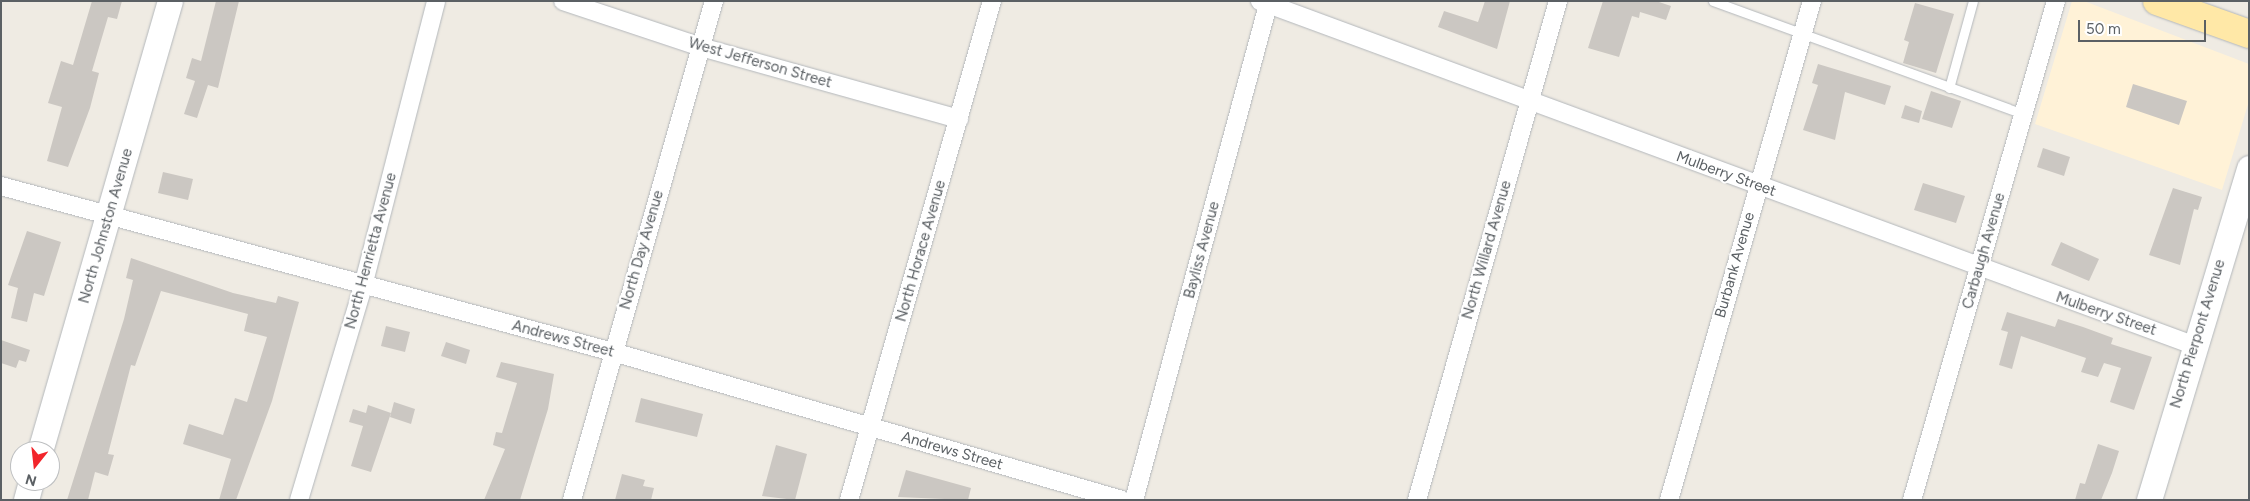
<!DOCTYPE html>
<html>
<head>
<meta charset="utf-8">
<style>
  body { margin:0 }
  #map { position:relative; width:2250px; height:501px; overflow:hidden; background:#efebe3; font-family:Figtree,sans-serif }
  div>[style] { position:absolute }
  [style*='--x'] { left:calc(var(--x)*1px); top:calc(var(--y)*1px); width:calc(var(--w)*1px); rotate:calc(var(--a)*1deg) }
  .commercial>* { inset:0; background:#fff2d7 }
  .building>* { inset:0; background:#cbc7c2 }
  .roads { filter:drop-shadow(0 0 1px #b3b7bb) drop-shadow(0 0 1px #b3b7bb) }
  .lane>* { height:9px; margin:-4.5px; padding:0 4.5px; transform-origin:4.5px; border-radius:4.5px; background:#fff }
  .street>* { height:18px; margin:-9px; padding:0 9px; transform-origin:9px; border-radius:9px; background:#fff }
  .secondary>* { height:25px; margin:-12.5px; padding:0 12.5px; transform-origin:12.5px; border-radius:12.5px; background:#fff }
  .primary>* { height:28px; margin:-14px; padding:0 14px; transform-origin:14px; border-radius:14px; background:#ffe8a7 }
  span { translate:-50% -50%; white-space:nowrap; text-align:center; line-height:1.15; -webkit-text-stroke:4px #fff; paint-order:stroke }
  .street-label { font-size:15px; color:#5b6064 }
  .frame { position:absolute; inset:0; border:2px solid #5b6064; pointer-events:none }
  .north { position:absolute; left:10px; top:441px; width:50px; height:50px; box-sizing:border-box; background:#fff; border:1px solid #bdbfc1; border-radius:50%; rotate:196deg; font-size:14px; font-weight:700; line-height:20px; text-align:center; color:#5b6064 }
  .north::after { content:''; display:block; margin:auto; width:18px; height:22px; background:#f2252b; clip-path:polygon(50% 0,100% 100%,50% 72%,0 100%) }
  .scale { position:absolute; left:2078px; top:20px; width:128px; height:22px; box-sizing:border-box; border:2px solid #5b6064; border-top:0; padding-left:6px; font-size:15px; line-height:18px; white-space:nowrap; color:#5b6064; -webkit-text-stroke:4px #fff; paint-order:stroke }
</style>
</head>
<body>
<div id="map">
  <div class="commercial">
    <div style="clip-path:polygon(2072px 1px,2084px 1px,2249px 64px,2249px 101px,2222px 190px,2035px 124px)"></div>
  </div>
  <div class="building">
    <div style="clip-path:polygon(92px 1px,122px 1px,117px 19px,108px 17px,92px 71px,99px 73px,90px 108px,68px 167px,47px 161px,62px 107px,48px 103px,61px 61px,73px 65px)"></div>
    <div style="clip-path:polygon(216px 1px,239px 1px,218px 88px,208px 85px,197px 118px,184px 114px,195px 81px,186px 78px,192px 58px,201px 61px)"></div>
    <div style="clip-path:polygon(1485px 1px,1510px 1px,1497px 49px,1438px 27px,1444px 11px,1478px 22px)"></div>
    <div style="clip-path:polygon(1603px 1px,1656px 1px,1671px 6px,1666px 20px,1640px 12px,1639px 18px,1632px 16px,1619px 57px,1588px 48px)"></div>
    <div style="clip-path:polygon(1915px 3px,1954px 14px,1936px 73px,1903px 63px,1909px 42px,1904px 40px)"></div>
    <div style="clip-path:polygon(1818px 64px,1891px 86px,1885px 105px,1845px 92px,1835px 140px,1803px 130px,1818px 85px,1812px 83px)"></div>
    <div style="clip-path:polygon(2133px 84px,2187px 101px,2179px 125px,2126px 107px)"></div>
    <div style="clip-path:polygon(1931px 91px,1961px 101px,1952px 128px,1922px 119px)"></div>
    <div style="clip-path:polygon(1905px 105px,1922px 111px,1919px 123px,1901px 118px)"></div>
    <div style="clip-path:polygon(2043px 148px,2070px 157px,2064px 176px,2037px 167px)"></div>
    <div style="clip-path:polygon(163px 172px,193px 179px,188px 200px,158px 193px)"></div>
    <div style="clip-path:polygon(1923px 183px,1965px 196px,1956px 223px,1914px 210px)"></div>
    <div style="clip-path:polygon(2173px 188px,2202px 197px,2198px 210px,2194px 209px,2180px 265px,2149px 255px)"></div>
    <div style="clip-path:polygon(27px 231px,61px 242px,44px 296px,34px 293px,27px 322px,11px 318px,18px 288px,8px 285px)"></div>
    <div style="clip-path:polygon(2061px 242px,2099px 259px,2089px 281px,2051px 265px)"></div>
    <div style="clip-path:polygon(131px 258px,233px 293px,276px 303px,278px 296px,299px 302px,272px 401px,236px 500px,219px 500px,231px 459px,183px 444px,189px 424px,223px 435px,235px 398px,247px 402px,267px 337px,244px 331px,248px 314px,161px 291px,135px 366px,131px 365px,108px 454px,114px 455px,108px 476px,95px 472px,88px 500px,67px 500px,124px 319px,133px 280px,126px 278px)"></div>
    <div style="clip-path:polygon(2007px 312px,2055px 327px,2058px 319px,2083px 327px,2113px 338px,2111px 344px,2152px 357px,2134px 410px,2110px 402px,2121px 368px,2104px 363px,2098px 377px,2081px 372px,2086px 358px,2021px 336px,2012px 369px,1999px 365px,2008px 332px,2001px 330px)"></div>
    <div style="clip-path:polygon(386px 326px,410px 332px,405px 352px,381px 346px)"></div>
    <div style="clip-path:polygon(1px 340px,30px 350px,26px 362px,19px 360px,16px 368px,1px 363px)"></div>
    <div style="clip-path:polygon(446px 342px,470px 350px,466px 364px,441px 356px)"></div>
    <div style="clip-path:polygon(501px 362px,554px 374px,548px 409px,520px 500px,484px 500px,505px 449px,493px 445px,496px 432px,502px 433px,517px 383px,496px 377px)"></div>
    <div style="clip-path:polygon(641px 398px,703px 414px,697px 437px,635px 422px)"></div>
    <div style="clip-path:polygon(394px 402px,415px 409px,411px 424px,390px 417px)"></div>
    <div style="clip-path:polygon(368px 405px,391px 413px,371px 472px,351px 466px,363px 426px,349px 422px,353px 409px,366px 413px)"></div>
    <div style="clip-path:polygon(2098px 444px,2119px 451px,2112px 473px,2101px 500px,2075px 500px,2080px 483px,2085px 484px)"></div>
    <div style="clip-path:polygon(776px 445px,807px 454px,795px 500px,762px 496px)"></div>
    <div style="clip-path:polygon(906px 470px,971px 488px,968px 500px,898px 497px)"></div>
    <div style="clip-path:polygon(622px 474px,645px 480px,643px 486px,654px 488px,651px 500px,615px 500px)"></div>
  </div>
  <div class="roads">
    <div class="lane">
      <div style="--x:1713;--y:1;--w:331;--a:20"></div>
      <div style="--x:1949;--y:88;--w:90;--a:-74.6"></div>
    </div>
    <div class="street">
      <div style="--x:563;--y:1;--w:145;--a:18.4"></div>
      <div style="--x:701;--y:47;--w:268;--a:15.6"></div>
      <div style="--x:1260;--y:1;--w:994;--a:20.24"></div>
      <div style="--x:1;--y:186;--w:634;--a:15.18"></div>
      <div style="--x:613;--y:352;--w:530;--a:16.21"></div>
      <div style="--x:299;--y:500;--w:223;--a:-73.3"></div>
      <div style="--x:363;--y:286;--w:294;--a:-75.6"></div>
      <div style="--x:572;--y:500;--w:519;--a:-74.12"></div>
      <div style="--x:849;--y:500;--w:519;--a:-74.01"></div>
      <div style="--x:1134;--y:500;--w:517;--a:-74.86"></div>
      <div style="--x:1417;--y:500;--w:519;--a:-74.22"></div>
      <div style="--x:1669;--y:500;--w:519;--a:-74.01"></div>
      <div style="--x:1912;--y:500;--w:519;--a:-73.9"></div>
    </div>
    <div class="secondary">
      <div style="--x:40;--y:451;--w:468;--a:-73.9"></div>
      <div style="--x:26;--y:500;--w:20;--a:-75"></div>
      <div style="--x:2149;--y:500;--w:347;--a:-73.2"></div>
    </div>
    <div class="primary">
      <div style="--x:2157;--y:1;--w:98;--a:19.7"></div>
    </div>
  </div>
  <div class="street-label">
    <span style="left:760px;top:63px;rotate:16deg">West Jefferson Street</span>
    <span style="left:1726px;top:174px;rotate:20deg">Mulberry Street</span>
    <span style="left:106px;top:226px;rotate:-74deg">North Johnston Avenue</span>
    <span style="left:642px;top:250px;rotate:-74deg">North Day Avenue</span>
    <span style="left:1202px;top:250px;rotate:-75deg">Bayliss Avenue</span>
    <span style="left:1487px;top:250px;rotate:-74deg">North Willard Avenue</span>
    <span style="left:371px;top:251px;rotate:-75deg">North Henrietta Avenue</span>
    <span style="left:921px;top:251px;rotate:-74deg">North Horace Avenue</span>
    <span style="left:1984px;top:251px;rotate:-74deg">Carbaugh Avenue</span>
    <span style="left:1735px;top:265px;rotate:-74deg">Burbank Avenue</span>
    <span style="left:2106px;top:314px;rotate:19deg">Mulberry Street</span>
    <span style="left:2198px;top:334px;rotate:-73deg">North Pierpont Avenue</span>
    <span style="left:563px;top:339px;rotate:15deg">Andrews Street</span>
    <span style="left:952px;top:451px;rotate:16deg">Andrews Street</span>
  </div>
  <div class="frame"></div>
  <div class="north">N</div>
  <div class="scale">50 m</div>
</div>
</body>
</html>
